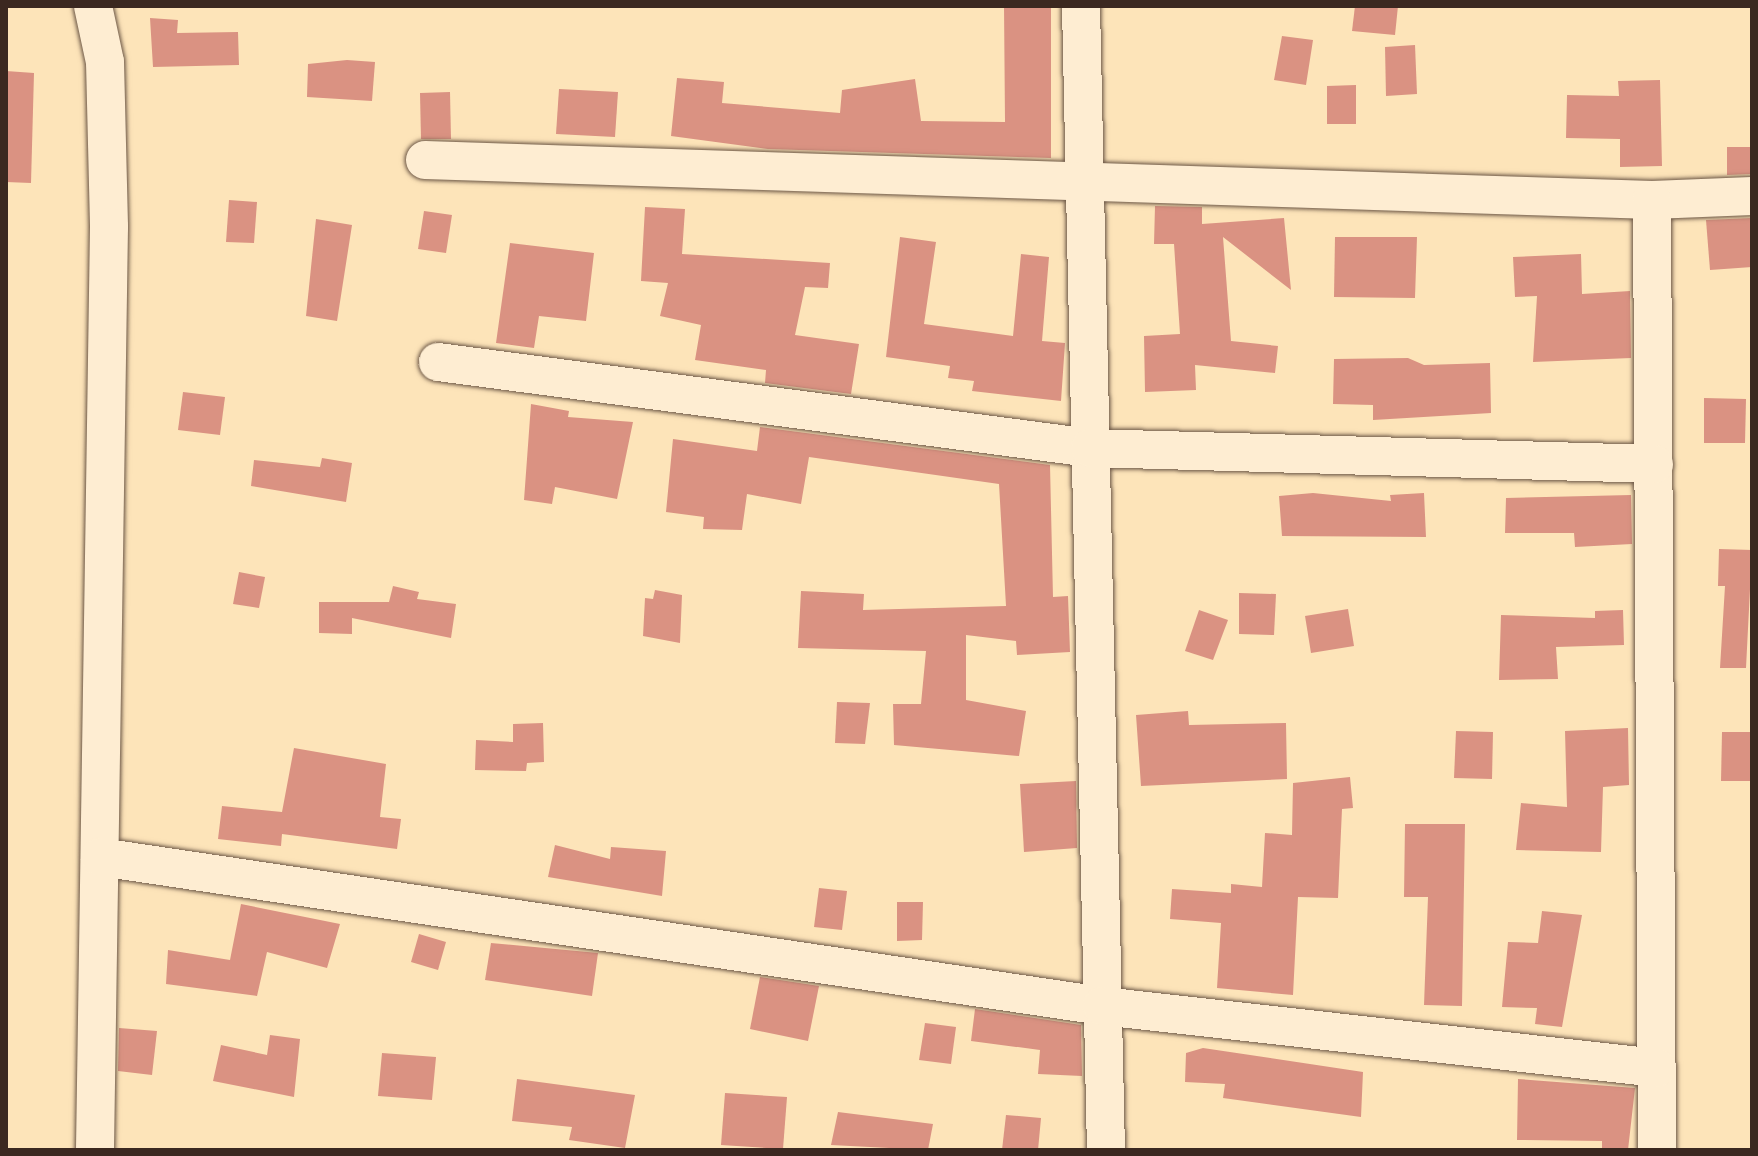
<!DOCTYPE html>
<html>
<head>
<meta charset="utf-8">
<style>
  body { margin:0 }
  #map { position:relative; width:1758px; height:1156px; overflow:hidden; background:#fde4b9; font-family:Cardo,serif }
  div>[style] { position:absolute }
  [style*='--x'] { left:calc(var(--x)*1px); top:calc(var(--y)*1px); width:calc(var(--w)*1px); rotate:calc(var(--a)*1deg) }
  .building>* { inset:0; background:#da9282 }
  .roads { filter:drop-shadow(0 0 2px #6c5746) drop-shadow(0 0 2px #6c5746) }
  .minor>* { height:38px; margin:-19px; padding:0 19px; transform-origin:19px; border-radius:19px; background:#feedd2 }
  span { translate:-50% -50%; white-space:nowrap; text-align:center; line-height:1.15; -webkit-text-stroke:6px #feedd2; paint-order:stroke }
  .frame { position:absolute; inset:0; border:8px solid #3b2820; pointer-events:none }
</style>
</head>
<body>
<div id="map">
  <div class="building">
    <div style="clip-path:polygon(1004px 6px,1051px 6px,1051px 158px,768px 149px,671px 136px,677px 78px,724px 82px,722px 103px,840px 113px,842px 90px,915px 79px,921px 121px,1005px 122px)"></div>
    <div style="clip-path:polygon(1355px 6px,1398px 6px,1395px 35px,1352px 31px)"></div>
    <div style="clip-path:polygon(150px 18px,178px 20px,177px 33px,238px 32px,239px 65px,153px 67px)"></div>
    <div style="clip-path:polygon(1282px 36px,1313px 40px,1306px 85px,1274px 80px)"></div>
    <div style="clip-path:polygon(1415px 45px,1417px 94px,1386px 96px,1385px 47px)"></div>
    <div style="clip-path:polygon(347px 60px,375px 62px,372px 101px,307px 97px,308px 64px)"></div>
    <div style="clip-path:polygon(6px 71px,34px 73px,31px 183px,6px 182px)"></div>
    <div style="clip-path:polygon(1660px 80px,1662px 166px,1620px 167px,1620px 139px,1566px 138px,1567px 95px,1619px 96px,1618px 81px)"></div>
    <div style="clip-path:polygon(1356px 85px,1356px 124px,1327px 124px,1327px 86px)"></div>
    <div style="clip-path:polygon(559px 89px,618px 92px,615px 137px,556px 134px)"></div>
    <div style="clip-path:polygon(450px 92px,451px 139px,421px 139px,420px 93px)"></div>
    <div style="clip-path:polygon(1727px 147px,1752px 147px,1752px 174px,1727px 175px)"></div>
    <div style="clip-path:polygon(229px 200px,257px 202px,254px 243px,226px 242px)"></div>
    <div style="clip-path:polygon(1155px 206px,1202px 207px,1202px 224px,1284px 218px,1291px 290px,1223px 237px,1231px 341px,1278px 346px,1275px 373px,1195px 365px,1196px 390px,1145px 392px,1144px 336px,1180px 334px,1174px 244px,1154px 244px)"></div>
    <div style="clip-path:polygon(645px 207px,685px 209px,682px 254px,830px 263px,828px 288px,805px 287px,795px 335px,859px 344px,851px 394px,765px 383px,766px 370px,695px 360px,701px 325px,660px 316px,668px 283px,641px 281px)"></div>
    <div style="clip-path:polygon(424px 211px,452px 215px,446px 253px,418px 249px)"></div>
    <div style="clip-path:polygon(1752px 218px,1752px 267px,1710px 270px,1706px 220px)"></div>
    <div style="clip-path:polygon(316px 219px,352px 225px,337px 321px,306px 316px)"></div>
    <div style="clip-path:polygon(900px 237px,936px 242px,924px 324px,1013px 336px,1021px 254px,1049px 257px,1042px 341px,1065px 343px,1061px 401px,972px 391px,974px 381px,948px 378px,950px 366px,886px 357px)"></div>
    <div style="clip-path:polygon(1335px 237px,1417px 237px,1415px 298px,1334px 297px)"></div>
    <div style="clip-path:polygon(510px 243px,594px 253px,586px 321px,539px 316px,534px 348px,496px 343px)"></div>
    <div style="clip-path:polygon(1581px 254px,1582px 294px,1630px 291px,1631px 358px,1533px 362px,1537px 296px,1515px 297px,1513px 257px)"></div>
    <div style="clip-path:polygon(1408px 358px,1424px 365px,1490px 363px,1491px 413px,1373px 420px,1373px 405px,1333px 404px,1334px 359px)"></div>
    <div style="clip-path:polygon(183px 392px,225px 397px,220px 435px,178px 430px)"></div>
    <div style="clip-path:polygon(1704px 398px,1746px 399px,1745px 443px,1704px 443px)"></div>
    <div style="clip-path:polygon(531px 404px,569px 411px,568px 417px,633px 422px,617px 499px,555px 487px,552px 504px,524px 500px)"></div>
    <div style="clip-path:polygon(760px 427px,1050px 465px,1053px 597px,1068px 596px,1070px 652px,1017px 655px,1016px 641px,966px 635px,966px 700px,1026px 711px,1019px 756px,894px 745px,893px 704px,921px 704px,926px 651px,798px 648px,801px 591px,864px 594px,863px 610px,1006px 606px,999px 484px,809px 457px,801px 504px,747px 494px,742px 530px,703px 529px,704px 517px,666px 512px,673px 439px,757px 451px)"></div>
    <div style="clip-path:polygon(322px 458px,352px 463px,346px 502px,251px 486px,254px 460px,320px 467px)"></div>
    <div style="clip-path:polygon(1313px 493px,1391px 501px,1390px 495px,1424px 493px,1426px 537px,1282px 536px,1279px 496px)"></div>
    <div style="clip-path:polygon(1631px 495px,1632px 544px,1575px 547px,1574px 533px,1505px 533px,1506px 498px)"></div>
    <div style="clip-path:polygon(1719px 549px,1752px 550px,1746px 668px,1720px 668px,1725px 586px,1718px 586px)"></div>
    <div style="clip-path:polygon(239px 572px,265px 577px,259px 608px,233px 604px)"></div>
    <div style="clip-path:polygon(393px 586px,419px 592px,417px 599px,456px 604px,451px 638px,352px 618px,352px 634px,319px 633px,319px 602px,389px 602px)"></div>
    <div style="clip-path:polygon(655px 590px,682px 595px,680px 643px,643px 636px,645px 598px,653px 599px)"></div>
    <div style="clip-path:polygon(1239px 593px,1276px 594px,1274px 635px,1239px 634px)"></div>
    <div style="clip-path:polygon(1348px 609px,1354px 646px,1311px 653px,1305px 616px)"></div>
    <div style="clip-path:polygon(1199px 610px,1228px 620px,1213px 660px,1185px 651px)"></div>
    <div style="clip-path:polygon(1623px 610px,1624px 645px,1556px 647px,1558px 679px,1499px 680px,1501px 615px,1595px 618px,1595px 611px)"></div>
    <div style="clip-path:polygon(837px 702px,870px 703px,865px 744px,835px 743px)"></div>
    <div style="clip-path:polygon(1188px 711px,1189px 725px,1286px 723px,1287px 779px,1141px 786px,1136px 715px)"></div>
    <div style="clip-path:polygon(543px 723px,544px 762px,527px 763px,526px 771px,475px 770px,476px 740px,513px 742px,513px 724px)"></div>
    <div style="clip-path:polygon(1628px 728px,1629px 785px,1603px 787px,1601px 852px,1516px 850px,1521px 803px,1567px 807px,1565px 731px)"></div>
    <div style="clip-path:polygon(1456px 731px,1493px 732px,1492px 779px,1454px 778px)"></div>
    <div style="clip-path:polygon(1722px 732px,1752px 732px,1751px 781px,1721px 781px)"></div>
    <div style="clip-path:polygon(294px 748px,386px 764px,380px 817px,401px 819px,397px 849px,282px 834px,281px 846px,218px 839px,222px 806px,282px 812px)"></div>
    <div style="clip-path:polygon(1350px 777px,1353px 808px,1342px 809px,1338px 898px,1298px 897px,1293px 995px,1217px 988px,1221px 923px,1170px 919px,1172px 889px,1231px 893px,1231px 884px,1262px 887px,1265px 833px,1292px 835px,1293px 783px)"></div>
    <div style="clip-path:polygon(1076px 781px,1077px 848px,1024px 852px,1020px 784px)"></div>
    <div style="clip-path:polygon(1405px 824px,1465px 824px,1462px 1006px,1424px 1005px,1428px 897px,1404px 897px)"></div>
    <div style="clip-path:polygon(555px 845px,610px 859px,611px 847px,666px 851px,662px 896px,548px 877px)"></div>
    <div style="clip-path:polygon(819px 888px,847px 891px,842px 930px,814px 927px)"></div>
    <div style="clip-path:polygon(897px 902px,923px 902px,922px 940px,897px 941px)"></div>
    <div style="clip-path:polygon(241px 904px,340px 924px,327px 968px,267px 952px,257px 996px,166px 984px,168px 950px,230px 960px)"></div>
    <div style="clip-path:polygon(1542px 911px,1582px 915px,1562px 1027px,1535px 1024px,1537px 1008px,1502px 1007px,1508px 942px,1538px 943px)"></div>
    <div style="clip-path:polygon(419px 934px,446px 942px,438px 970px,411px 962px)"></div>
    <div style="clip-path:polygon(491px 943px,598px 953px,592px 996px,485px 980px)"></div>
    <div style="clip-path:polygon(760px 977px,819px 986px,808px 1041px,750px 1029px)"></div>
    <div style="clip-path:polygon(975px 1009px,1081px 1025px,1082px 1076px,1038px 1074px,1040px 1050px,971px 1041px)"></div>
    <div style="clip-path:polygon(925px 1023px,956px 1027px,951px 1064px,919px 1060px)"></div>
    <div style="clip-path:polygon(119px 1028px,157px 1031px,152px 1075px,118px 1071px)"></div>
    <div style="clip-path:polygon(270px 1035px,300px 1039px,294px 1097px,213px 1081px,221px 1045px,267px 1055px)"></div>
    <div style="clip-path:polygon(1203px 1048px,1363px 1072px,1361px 1117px,1223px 1098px,1225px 1084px,1185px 1082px,1186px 1053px)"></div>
    <div style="clip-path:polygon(382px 1053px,436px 1057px,432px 1100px,378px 1096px)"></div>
    <div style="clip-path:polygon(517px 1079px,635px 1095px,625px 1148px,569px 1140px,572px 1127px,512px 1121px)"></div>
    <div style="clip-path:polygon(1518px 1079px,1635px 1088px,1628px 1150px,1602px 1150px,1602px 1141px,1517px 1140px)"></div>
    <div style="clip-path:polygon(725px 1093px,787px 1097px,783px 1149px,721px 1145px)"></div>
    <div style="clip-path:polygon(838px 1112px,933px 1124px,928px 1150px,831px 1145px)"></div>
    <div style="clip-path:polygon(1006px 1115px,1041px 1118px,1038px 1150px,1002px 1150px)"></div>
  </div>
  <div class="roads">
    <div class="minor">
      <div style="--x:93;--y:6;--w:57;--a:77.9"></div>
      <div style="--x:105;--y:62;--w:165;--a:88.6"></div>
      <div style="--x:109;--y:227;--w:923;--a:90.87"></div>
      <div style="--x:1081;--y:6;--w:1144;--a:88.75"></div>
      <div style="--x:425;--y:160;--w:1228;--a:1.87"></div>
      <div style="--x:1652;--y:200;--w:100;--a:-2.3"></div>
      <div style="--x:1652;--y:200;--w:950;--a:89.7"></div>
      <div style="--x:438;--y:362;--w:658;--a:7.51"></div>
      <div style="--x:1090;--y:448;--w:564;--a:1.62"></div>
      <div style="--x:100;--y:857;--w:1013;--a:8.46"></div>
      <div style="--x:1102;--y:1006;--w:558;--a:6.37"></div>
    </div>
  </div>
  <div class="frame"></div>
</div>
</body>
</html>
